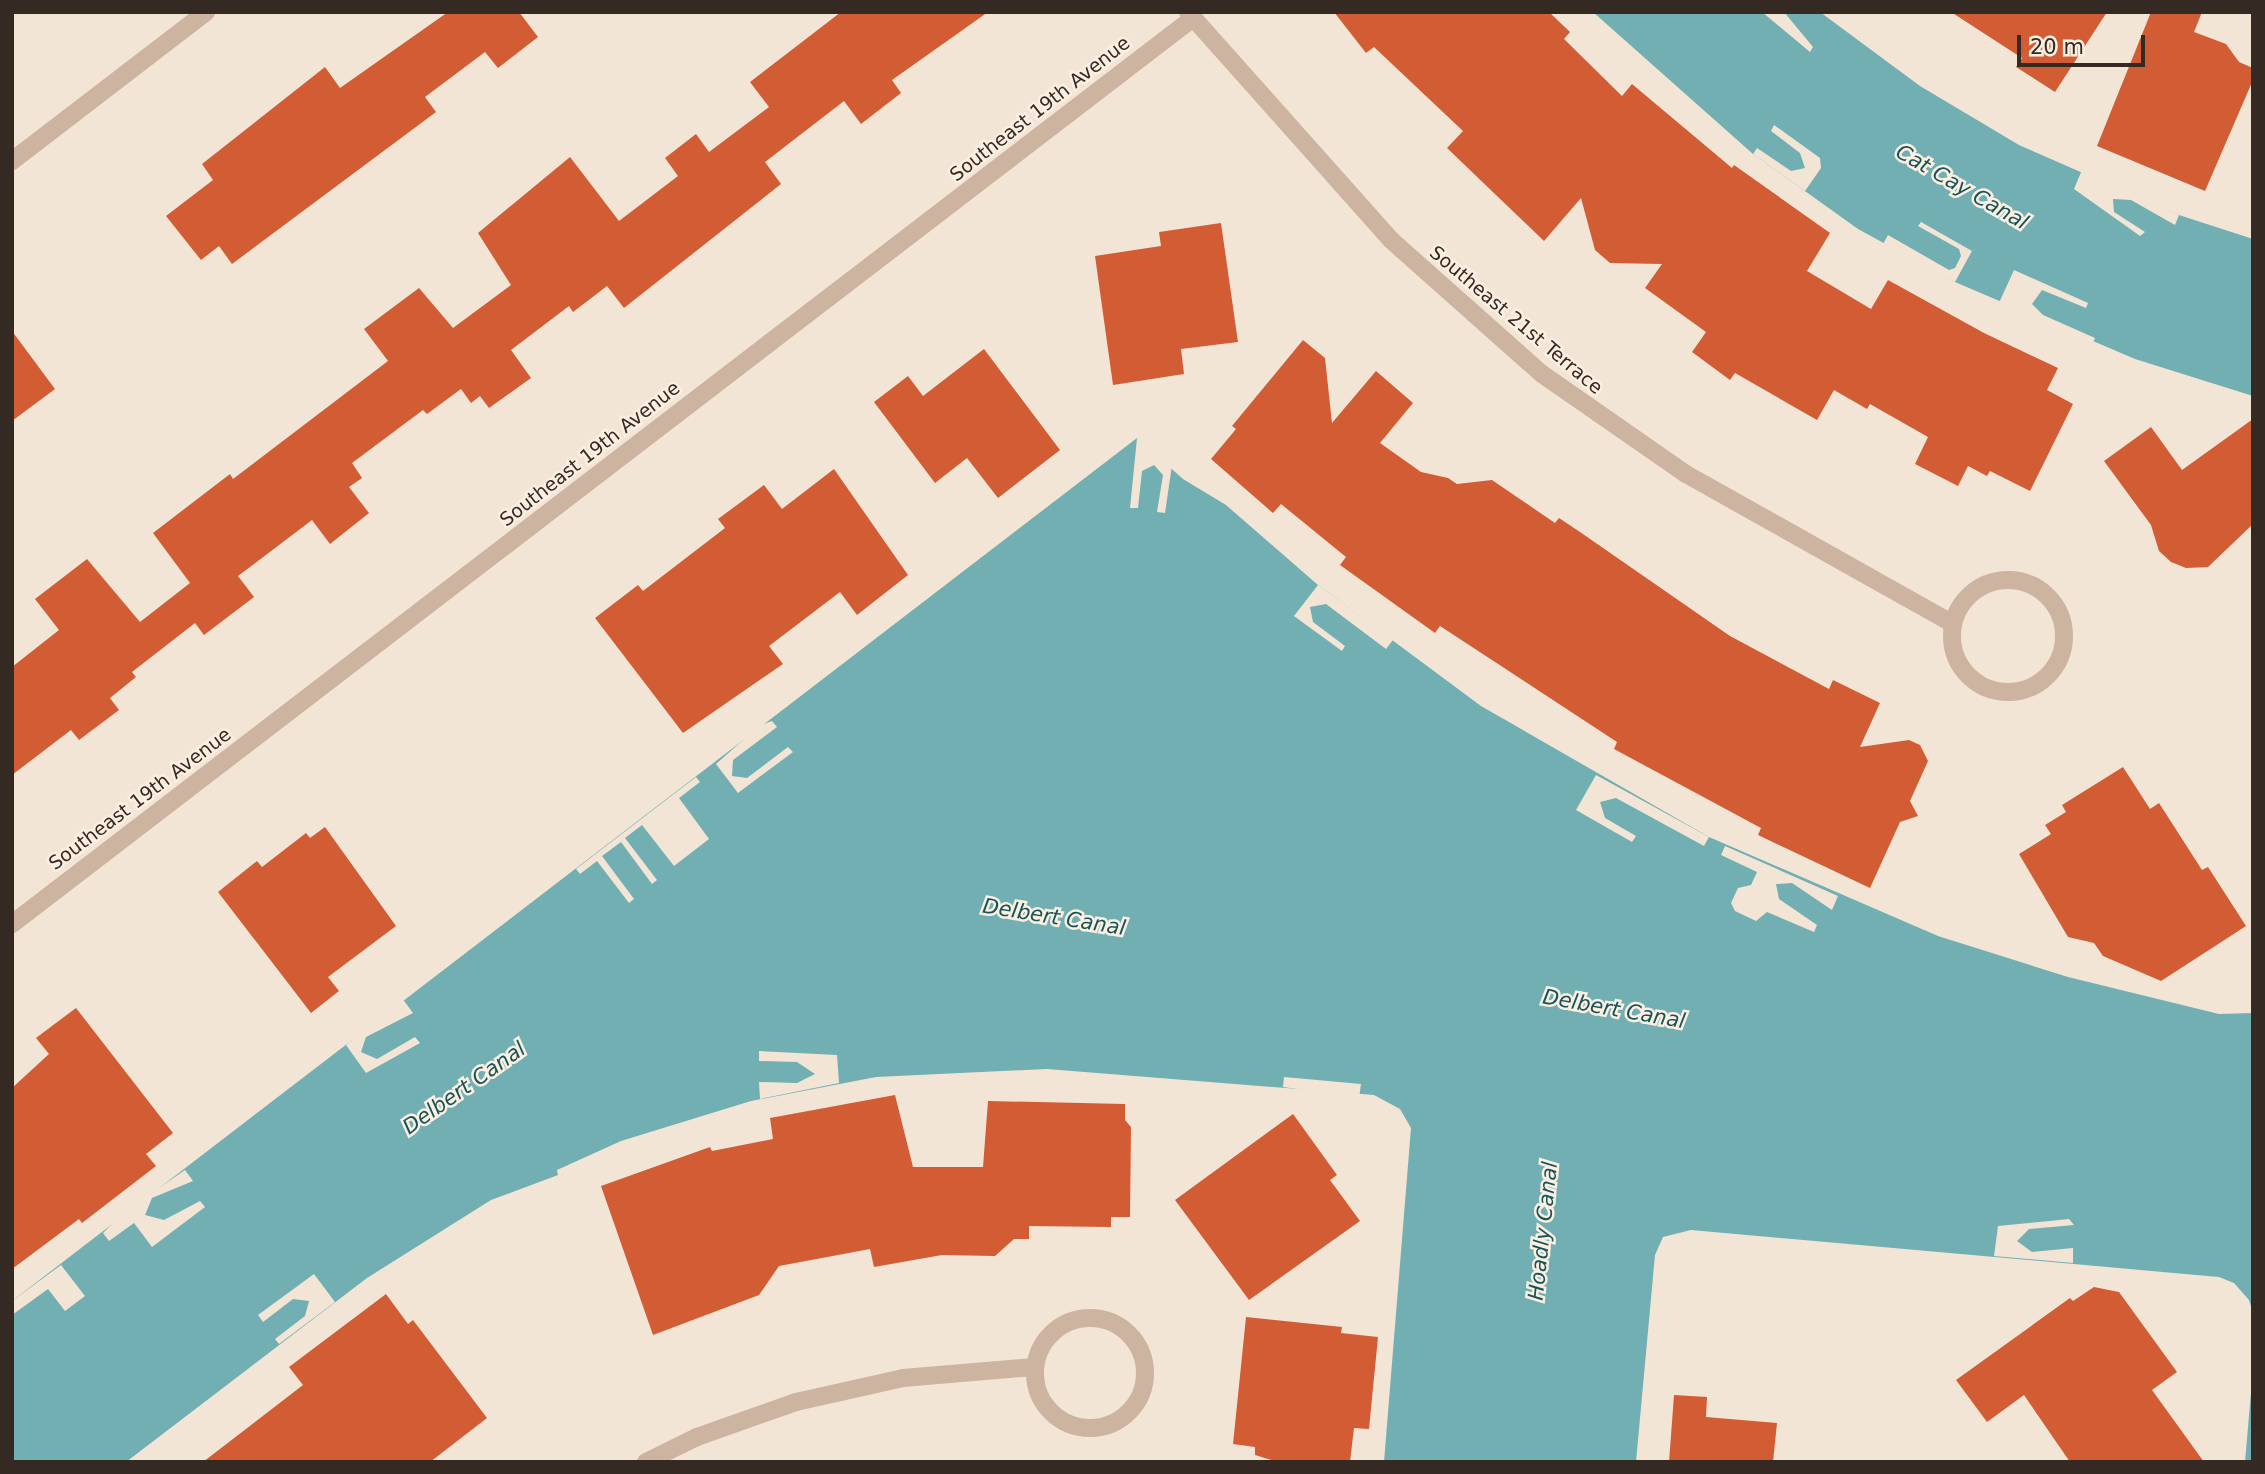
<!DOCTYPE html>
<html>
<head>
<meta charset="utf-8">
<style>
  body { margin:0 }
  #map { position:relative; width:2265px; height:1474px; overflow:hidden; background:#f3e5d5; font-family:"DejaVu Sans",sans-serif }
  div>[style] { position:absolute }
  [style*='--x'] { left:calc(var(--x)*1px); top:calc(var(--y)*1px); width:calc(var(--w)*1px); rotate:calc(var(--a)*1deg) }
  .water>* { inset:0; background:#71afb2 }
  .pier>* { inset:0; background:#f3e5d5 }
  .building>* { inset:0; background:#d25c34 }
  .minor>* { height:18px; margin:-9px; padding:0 9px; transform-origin:9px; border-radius:9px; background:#ccb4a0 }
  .minor>.ring { margin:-9px; padding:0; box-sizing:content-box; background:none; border:18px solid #ccb4a0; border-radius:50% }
  span { translate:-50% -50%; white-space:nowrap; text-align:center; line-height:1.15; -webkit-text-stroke:5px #fbefe1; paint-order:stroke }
  .street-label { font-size:19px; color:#352924 }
  .water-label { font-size:21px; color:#165459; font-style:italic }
  .frame { position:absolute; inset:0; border:14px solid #352924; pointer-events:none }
  .scale { position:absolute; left:2017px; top:35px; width:128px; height:32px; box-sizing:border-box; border:4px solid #352924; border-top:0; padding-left:9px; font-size:21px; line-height:24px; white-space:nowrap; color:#352924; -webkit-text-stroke:5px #fbefe1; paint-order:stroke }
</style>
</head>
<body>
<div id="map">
  <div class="water">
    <div style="clip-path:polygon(1593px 12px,1820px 12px,1920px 86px,2019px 145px,2179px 215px,2253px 239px,2253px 396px,2135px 359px,1955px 282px,1858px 229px,1753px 154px)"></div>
    <div style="clip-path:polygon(1137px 438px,1183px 479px,1226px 505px,1318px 585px,1481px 706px,1709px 837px,1938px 936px,2068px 977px,2219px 1014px,2253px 1013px,2253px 1313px,2249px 1300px,2234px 1283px,2219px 1277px,1691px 1230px,1663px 1237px,1655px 1255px,1636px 1462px,1384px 1462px,1411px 1128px,1400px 1109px,1374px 1095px,1047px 1069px,876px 1077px,751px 1101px,621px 1141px,557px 1170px,558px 1175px,491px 1200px,367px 1278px,126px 1462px,12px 1462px,12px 1301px)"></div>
    <div style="clip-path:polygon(2253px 1369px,2253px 1462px,2245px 1462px)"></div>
  </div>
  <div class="pier">
    <div style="clip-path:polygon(1762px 12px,1784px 12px,1813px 47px,1810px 52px)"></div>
    <div style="clip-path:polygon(1774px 125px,1820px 158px,1821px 168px,1805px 191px,1753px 154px,1757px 148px,1791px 171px,1805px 168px,1800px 153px,1771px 131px)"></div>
    <div style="clip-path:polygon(2082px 170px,2179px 215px,2175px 225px,2131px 200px,2113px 199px,2114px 212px,2145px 232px,2140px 236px,2074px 189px)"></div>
    <div style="clip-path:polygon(1921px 222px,1972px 251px,1955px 282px,1882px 246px,1888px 235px,1949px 270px,1955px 268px,1961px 256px,1959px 249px,1918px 226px)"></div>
    <div style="clip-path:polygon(2014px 270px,2088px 303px,2086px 308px,2042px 290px,2032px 304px,2043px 315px,2095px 338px,2092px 345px,1998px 305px)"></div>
    <div style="clip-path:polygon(1137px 438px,1172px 465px,1165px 513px,1157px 512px,1163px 475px,1154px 465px,1142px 471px,1138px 508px,1130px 508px)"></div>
    <div style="clip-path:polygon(1318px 585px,1393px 640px,1386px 649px,1326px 604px,1310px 607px,1313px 622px,1345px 646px,1342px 651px,1294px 616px)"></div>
    <div style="clip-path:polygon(772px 721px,777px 727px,733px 760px,732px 776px,747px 778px,788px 747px,793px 752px,738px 793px,716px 764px,759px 726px)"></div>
    <div style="clip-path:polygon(1596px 775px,1709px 837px,1704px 846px,1616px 798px,1600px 802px,1605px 818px,1636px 836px,1632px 842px,1576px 810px)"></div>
    <div style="clip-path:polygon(696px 777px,700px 782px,679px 798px,709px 839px,674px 866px,642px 825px,625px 838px,657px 880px,652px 884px,621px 842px,602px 856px,634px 899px,629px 903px,597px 861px,580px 874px,576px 869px)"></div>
    <div style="clip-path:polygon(1725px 846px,1838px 896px,1832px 910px,1792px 883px,1776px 884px,1779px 899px,1817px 925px,1814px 932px,1767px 912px,1756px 921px,1735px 911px,1731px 903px,1738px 888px,1751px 885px,1757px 872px,1721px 855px)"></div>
    <div style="clip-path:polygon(402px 998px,413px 1013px,366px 1037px,361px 1052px,377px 1059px,415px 1037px,420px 1043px,366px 1073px,346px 1045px)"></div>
    <div style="clip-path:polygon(759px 1051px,837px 1055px,839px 1083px,760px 1099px,759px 1082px,797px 1083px,815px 1074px,797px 1062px,759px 1061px)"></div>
    <div style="clip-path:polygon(1284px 1077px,1361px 1084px,1359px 1098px,1283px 1087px)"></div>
    <div style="clip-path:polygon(185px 1170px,193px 1181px,152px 1198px,145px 1215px,164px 1220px,200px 1201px,205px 1207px,152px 1247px,134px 1223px,109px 1241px,103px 1233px,124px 1212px)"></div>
    <div style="clip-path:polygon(2069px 1219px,2074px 1225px,2029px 1229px,2017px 1241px,2032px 1252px,2073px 1248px,2073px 1263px,1994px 1256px,1998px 1226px)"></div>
    <div style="clip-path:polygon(61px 1265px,85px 1296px,65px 1311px,48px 1289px,12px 1315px,12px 1301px)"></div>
    <div style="clip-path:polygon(314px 1274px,335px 1302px,279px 1344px,275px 1339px,305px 1316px,309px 1301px,293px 1299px,263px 1322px,258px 1315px)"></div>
  </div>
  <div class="building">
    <div style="clip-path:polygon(448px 12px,519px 12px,538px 37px,498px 68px,485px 52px,425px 97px,436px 112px,232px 264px,219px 246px,201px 260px,166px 216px,213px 180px,202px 164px,325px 67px,340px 88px)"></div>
    <div style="clip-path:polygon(841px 12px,988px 12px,892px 80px,901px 93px,861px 124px,844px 101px,765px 162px,781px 184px,624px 308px,607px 286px,573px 312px,569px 306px,511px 350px,531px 378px,489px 408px,480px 396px,471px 403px,461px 389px,427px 414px,423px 410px,352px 463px,362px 478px,349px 487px,369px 513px,330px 544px,312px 520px,238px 576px,254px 597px,204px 635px,195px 623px,132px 672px,136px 677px,110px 698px,119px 710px,79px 740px,71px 730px,12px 775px,12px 667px,59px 630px,35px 599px,87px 559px,140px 622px,190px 583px,153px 533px,230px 474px,233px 479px,388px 361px,364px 329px,419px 288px,453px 328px,511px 285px,478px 233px,570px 157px,619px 221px,678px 176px,665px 158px,696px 134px,709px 152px,769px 107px,750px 82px)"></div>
    <div style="clip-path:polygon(1334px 12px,1549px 12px,1570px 32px,1564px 39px,1622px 96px,1632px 84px,1732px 168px,1734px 165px,1830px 233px,1807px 271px,1871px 309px,1888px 280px,1984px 333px,2058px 368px,2047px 390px,2073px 404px,2030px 491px,1990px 471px,1987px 476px,1968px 466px,1958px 486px,1915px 464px,1928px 437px,1870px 404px,1867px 409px,1834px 390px,1817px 420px,1735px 373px,1730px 380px,1692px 352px,1706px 332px,1645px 288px,1662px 264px,1610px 263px,1595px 250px,1581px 198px,1544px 241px,1447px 148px,1463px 131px,1374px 47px,1366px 53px)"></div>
    <div style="clip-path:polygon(1951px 12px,2107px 12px,2055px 92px,2016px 67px,2022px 58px)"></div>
    <div style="clip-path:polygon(2151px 12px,2202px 12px,2194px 32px,2226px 44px,2239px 62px,2253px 68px,2253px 80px,2205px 191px,2097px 146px)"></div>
    <div style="clip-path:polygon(1221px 223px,1238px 342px,1181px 349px,1184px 374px,1113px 385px,1095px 256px,1161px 246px,1159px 232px)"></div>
    <div style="clip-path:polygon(12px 331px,55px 389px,12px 421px)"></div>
    <div style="clip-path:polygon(1303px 340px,1325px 358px,1332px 423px,1376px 371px,1413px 403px,1380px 443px,1421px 472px,1448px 478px,1457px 484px,1492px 480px,1555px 523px,1559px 518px,1580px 532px,1730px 636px,1829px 689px,1833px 680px,1880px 703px,1860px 747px,1909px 740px,1920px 745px,1928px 761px,1910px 801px,1918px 816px,1900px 822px,1870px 888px,1758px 835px,1761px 828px,1614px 749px,1617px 742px,1440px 626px,1435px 633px,1340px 565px,1346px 557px,1281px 504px,1273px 513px,1211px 459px,1236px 429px,1232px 426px)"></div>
    <div style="clip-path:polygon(984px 349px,1060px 450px,998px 498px,967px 458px,935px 483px,874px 402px,908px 376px,923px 396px)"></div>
    <div style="clip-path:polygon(2253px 419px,2253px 524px,2208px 567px,2186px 568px,2171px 562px,2159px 551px,2151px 525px,2104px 461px,2151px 427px,2182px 470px)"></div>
    <div style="clip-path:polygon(834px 469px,908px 575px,857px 615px,840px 592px,769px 646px,783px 664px,683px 733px,595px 618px,638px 585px,643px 591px,725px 528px,718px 519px,764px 485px,782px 509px)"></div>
    <div style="clip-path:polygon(2123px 767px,2150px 809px,2159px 803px,2202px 870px,2208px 867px,2246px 926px,2161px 981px,2103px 956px,2094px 943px,2068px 937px,2019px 854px,2051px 834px,2045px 825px,2066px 812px,2062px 805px)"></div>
    <div style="clip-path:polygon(325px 827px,396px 926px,328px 977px,339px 991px,311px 1013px,218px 892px,257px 861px,262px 867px,306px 833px,310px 838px)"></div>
    <div style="clip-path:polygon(76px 1008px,173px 1133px,146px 1154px,156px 1166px,82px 1223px,79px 1219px,12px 1269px,12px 1088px,49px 1054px,36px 1038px)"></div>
    <div style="clip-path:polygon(895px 1095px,913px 1167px,983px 1167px,988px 1101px,1125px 1104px,1125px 1120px,1131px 1127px,1130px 1217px,1111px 1217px,1111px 1227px,1029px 1226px,1029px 1239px,1014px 1239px,995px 1256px,942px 1255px,874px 1267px,870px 1249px,779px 1266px,759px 1295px,653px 1335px,601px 1186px,710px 1147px,712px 1151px,773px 1139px,770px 1118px)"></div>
    <div style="clip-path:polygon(1293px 1114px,1337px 1175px,1330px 1180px,1360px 1221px,1249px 1300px,1175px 1200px)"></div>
    <div style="clip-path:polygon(2094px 1287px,2119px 1292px,2177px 1372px,2152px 1390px,2204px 1462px,2070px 1462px,2024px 1395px,1987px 1422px,1956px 1380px,2070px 1298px,2073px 1301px)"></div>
    <div style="clip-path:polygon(386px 1294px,408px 1324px,413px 1320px,487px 1418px,430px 1462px,203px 1462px,303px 1385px,289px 1367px)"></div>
    <div style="clip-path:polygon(1246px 1317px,1342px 1327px,1341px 1333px,1378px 1337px,1369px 1429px,1354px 1428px,1350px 1462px,1278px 1462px,1255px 1455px,1255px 1447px,1233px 1444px)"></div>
    <div style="clip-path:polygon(1674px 1395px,1707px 1397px,1706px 1417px,1777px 1423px,1773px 1462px,1669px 1462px)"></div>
  </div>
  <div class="minor">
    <div style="--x:1188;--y:12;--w:305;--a:48.3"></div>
    <div style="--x:1391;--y:240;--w:202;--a:41.6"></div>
    <div style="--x:1542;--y:374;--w:175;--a:34.8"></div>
    <div style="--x:1686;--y:474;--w:306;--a:29.3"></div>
    <div style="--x:12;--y:161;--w:245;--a:-37.5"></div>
    <div class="ring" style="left:1952px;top:580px;width:94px;height:94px"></div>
    <div style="--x:12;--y:924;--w:1488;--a:-37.49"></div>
    <div class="ring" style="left:1035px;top:1318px;width:92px;height:92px"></div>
    <div style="--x:646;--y:1462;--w:57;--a:-26.1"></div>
    <div style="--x:697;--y:1437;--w:105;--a:-19.5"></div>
    <div style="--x:796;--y:1402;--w:110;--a:-12.6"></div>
    <div style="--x:903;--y:1378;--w:132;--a:-4.8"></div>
  </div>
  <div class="street-label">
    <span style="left:1040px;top:109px;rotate:-38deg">Southeast 19th Avenue</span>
    <span style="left:1516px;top:320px;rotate:40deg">Southeast 21st Terrace</span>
    <span style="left:590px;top:454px;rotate:-38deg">Southeast 19th Avenue</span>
    <span style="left:140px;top:799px;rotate:-37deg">Southeast 19th Avenue</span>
  </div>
  <div class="water-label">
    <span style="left:1962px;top:187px;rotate:30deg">Cat Cay Canal</span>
    <span style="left:1054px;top:917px;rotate:9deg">Delbert Canal</span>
    <span style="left:1614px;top:1009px;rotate:10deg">Delbert Canal</span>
    <span style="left:464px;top:1088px;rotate:-35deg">Delbert Canal</span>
    <span style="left:1543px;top:1231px;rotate:-84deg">Hoadly Canal</span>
  </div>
  <div class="frame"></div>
  <div class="scale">20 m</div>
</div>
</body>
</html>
